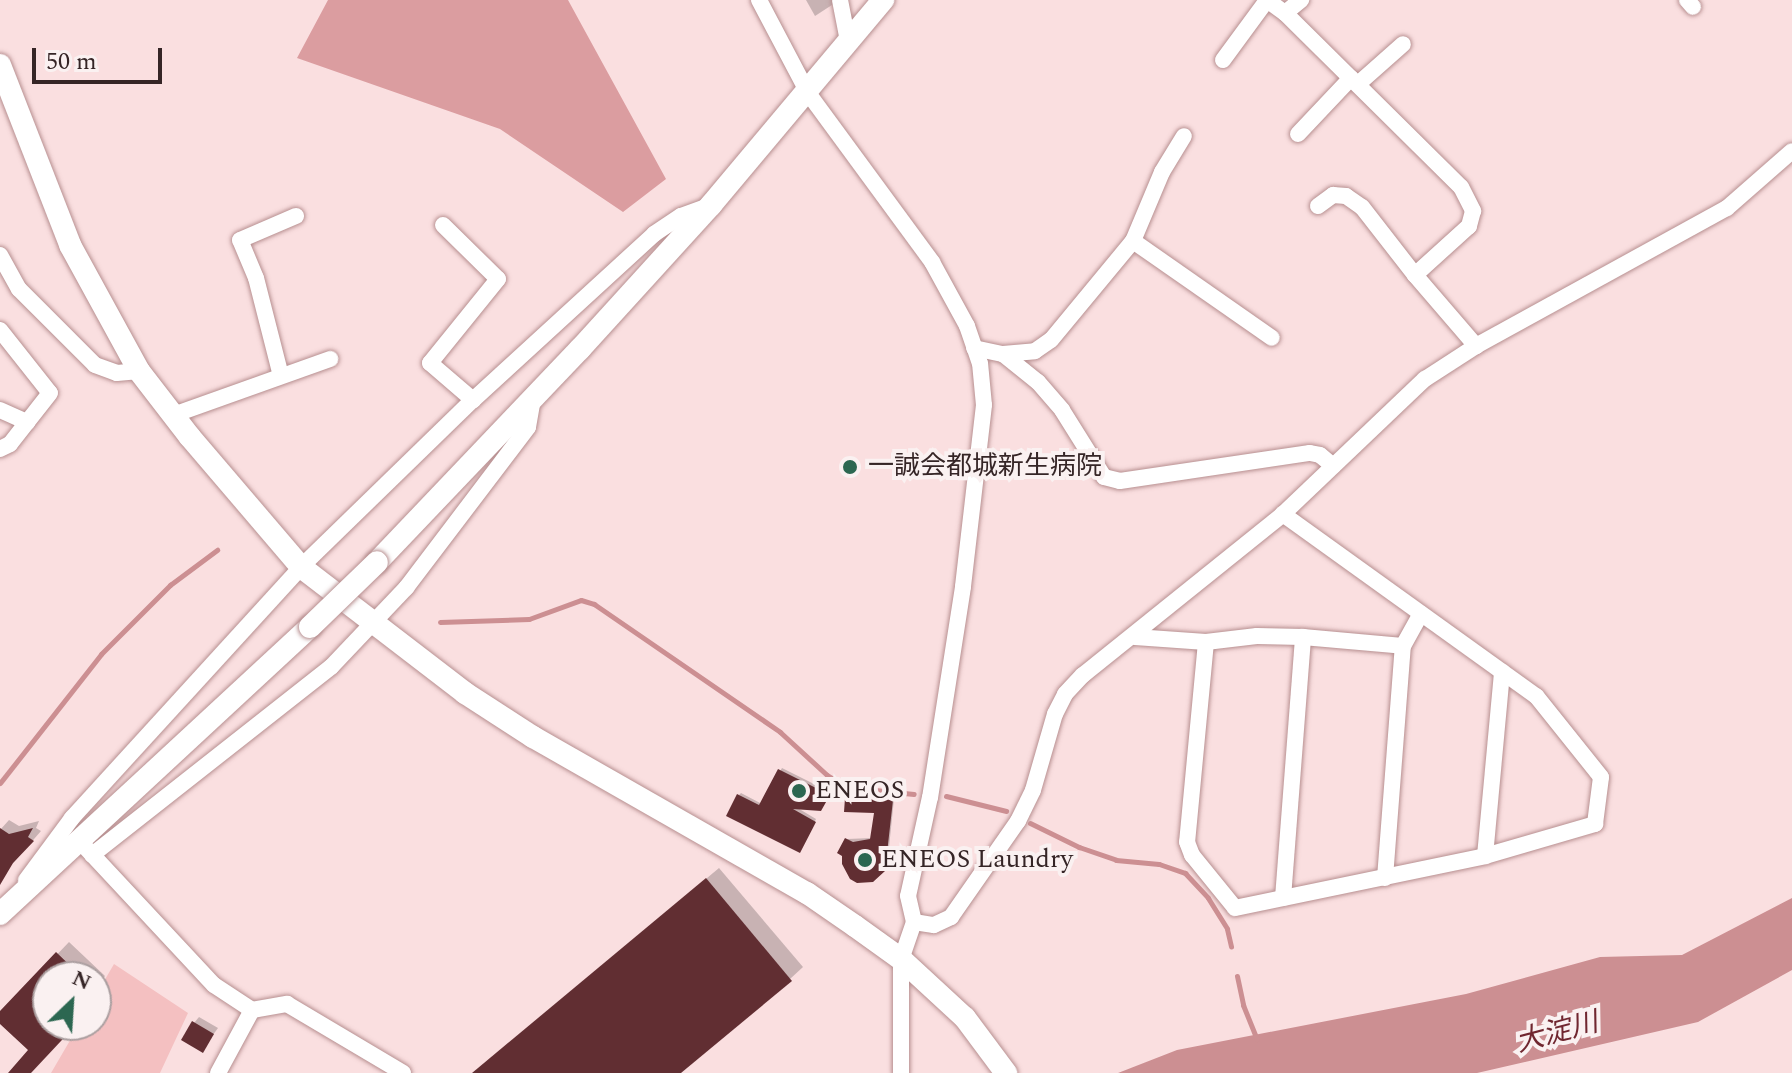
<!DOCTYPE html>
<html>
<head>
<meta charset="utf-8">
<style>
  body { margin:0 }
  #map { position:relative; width:1792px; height:1073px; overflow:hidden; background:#fadfe0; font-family:Spectral,"Noto Sans JP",serif }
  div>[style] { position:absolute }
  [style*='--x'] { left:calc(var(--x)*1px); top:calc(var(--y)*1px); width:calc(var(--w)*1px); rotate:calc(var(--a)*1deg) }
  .green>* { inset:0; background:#f4c0c1 }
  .forest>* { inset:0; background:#db9da0 }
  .water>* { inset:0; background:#cc8f92 }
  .shadow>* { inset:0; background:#0003 }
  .stream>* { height:5px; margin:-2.5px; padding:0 2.5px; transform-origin:2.5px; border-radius:2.5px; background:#cc8f92 }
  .building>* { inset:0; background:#612e32 }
  .roads { filter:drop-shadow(0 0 2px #b78f90) drop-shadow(0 0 2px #b78f90) }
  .minor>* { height:16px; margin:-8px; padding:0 8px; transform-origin:8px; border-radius:8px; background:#fff }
  .tertiary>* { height:22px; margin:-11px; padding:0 11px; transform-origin:11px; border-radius:11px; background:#fff }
  .bridges { filter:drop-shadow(0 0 2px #b78f90) drop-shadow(0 0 2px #b78f90) }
  .tertiary-bridge>* { height:22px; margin:-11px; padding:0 11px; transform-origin:11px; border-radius:11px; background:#fff }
  .dots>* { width:22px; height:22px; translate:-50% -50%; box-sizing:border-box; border:4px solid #faf1f1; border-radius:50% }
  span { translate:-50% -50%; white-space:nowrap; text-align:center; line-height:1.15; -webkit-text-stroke:8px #faf1f1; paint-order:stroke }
  .poi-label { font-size:26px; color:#352526 }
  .left { translate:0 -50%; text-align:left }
  .water-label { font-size:28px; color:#702730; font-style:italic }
  .north { position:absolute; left:32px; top:961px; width:80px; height:80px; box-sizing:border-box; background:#faf1f1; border:2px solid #ab9fa0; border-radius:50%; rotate:25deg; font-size:22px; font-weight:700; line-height:32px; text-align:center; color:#352526 }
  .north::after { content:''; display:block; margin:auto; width:28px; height:36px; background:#2c6751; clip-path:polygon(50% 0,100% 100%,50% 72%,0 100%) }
  .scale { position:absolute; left:32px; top:48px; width:130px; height:36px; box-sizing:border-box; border:4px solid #352526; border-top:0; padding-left:10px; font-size:24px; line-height:28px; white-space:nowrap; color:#352526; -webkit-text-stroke:6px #faf1f1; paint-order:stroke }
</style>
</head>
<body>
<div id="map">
  <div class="green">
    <div style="clip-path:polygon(114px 964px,188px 1013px,160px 1073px,51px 1073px,79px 1025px,96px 1025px,96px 995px)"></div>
  </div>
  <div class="forest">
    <div style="clip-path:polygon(328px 0,568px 0,666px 179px,623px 212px,500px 129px,297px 58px)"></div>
  </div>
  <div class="water">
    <div style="clip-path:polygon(1792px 898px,1792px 970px,1698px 1022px,1477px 1073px,1118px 1073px,1177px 1050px,1466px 994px,1600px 957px,1682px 955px)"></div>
  </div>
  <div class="shadow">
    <div style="clip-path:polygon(806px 0,833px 0,835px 3px,815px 16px)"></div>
    <div style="clip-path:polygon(782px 768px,830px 792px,823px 806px,796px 807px,816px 819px,801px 849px,739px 795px,741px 793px,762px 804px)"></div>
    <div style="clip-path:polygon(849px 796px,894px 799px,887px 867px,872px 881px,847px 839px,872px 838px,877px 811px,847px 799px)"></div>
    <div style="clip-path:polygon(9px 820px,19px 826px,39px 821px,36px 828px,41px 831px,8px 869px,0 865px,0 830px)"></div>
    <div style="clip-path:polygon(719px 868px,803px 967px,790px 979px,678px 1073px,474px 1073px)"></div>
    <div style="clip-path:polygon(69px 942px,105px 976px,96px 986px,96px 977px,48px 977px,48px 1025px,74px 1025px,28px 1073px,11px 1073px,31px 1050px,0 1021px,0 1014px)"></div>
    <div style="clip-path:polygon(199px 1017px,218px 1028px,202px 1050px,194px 1023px)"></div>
  </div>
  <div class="stream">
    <div style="--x:440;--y:622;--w:89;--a:-1.9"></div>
    <div style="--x:529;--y:619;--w:55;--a:-20.1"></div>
    <div style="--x:581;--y:600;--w:14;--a:17"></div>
    <div style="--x:594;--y:604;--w:226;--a:34.5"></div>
    <div style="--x:780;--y:732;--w:64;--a:42.5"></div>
    <div style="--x:827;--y:775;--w:22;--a:32"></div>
    <div style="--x:846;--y:787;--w:68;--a:5.9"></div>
    <div style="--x:0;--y:783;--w:164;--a:-51.9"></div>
    <div style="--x:101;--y:654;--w:98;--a:-45"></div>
    <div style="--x:170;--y:585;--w:59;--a:-36.7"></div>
    <div style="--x:946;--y:796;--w:62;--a:14"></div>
    <div style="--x:1030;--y:823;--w:55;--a:26.1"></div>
    <div style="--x:1079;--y:847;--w:39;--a:19"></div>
    <div style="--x:1116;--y:860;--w:43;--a:5.3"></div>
    <div style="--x:1159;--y:864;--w:28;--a:19"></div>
    <div style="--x:1185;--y:873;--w:34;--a:47"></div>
    <div style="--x:1208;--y:898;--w:36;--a:58"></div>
    <div style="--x:1227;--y:929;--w:18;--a:77"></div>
    <div style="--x:1237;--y:976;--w:30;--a:78"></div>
    <div style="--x:1243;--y:1005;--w:37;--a:68"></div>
  </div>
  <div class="building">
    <div style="clip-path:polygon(778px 769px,830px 795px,821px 811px,793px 809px,816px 822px,800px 853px,726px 816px,737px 794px,759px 805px)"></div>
    <div style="clip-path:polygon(845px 798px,893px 800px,885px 871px,873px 882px,857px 883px,850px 879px,842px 864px,842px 856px,837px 853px,845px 838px,853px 842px,870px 839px,874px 813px,844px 812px)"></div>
    <div style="clip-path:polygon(0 828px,9px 834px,33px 828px,28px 837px,34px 841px,13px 863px,0 885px)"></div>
    <div style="clip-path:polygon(706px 878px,792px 981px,681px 1073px,472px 1073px)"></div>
    <div style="clip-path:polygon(56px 952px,82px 977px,48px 977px,48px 1025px,76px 1025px,31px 1073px,8px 1073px,28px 1050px,0 1024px,0 1011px)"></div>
    <div style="clip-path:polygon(192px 1021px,214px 1034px,203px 1053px,181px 1040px)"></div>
  </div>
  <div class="roads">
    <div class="minor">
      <div style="--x:759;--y:0;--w:105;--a:62.2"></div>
      <div style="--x:808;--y:93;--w:210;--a:53.7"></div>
      <div style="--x:932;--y:262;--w:73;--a:61.3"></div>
      <div style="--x:967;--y:326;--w:39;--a:71"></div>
      <div style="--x:980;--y:363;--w:42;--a:84.6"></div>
      <div style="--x:984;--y:405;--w:183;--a:96.6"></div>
      <div style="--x:963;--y:587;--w:213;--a:98.9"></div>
      <div style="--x:930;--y:797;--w:101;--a:102.5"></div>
      <div style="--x:908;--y:896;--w:27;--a:77"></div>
      <div style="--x:914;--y:922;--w:39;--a:109"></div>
      <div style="--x:901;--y:959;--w:114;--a:90"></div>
      <div style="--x:840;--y:0;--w:42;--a:79"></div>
      <div style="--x:1687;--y:0;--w:9;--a:49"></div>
      <div style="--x:1285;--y:13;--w:21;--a:-39"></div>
      <div style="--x:1223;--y:60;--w:74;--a:-53.7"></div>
      <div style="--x:1267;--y:0;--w:22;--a:36"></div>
      <div style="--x:1285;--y:13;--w:247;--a:44.7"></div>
      <div style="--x:1461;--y:187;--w:27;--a:63"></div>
      <div style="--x:1473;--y:211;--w:16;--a:105"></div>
      <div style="--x:1469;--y:226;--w:73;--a:137.8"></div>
      <div style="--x:1415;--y:275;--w:94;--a:49.3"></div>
      <div style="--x:1358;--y:84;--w:60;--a:-41.6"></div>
      <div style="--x:1298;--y:134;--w:77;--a:-46.6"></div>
      <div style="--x:1318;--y:206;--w:19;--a:-36"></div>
      <div style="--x:1333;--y:195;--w:13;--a:4"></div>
      <div style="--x:1346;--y:196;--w:19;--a:35"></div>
      <div style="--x:1362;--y:207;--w:86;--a:52.1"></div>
      <div style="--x:443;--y:225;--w:77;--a:44.5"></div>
      <div style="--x:498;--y:279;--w:108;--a:129"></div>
      <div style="--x:430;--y:363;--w:57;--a:40.7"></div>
      <div style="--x:1133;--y:241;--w:169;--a:34.9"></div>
      <div style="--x:0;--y:255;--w:39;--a:61"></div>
      <div style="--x:19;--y:289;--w:107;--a:45"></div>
      <div style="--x:95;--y:365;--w:23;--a:20"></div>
      <div style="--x:117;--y:373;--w:22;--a:-5"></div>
      <div style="--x:0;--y:330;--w:80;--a:51.6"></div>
      <div style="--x:50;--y:393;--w:65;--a:128.1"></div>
      <div style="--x:10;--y:444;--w:11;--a:153"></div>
      <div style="--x:974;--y:348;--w:30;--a:12"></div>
      <div style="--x:1003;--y:354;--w:32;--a:-5"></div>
      <div style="--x:1035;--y:351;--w:19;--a:-35"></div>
      <div style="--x:1051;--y:340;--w:129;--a:-50.4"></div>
      <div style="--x:1133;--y:241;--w:75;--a:-67.2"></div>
      <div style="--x:1162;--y:172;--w:42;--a:-58.6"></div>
      <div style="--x:1003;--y:354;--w:45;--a:38.7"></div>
      <div style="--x:1038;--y:382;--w:37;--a:49"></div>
      <div style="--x:1062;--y:410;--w:79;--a:57.9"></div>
      <div style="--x:1104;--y:477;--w:16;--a:14"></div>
      <div style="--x:1120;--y:481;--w:192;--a:-8.4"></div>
      <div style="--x:1310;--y:453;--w:10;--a:11"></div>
      <div style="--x:1320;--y:455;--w:17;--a:40"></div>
      <div style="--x:281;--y:376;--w:101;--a:-104.3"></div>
      <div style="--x:256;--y:278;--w:41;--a:-112.8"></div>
      <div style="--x:240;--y:240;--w:61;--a:-23.2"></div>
      <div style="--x:0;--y:410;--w:30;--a:24"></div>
      <div style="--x:173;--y:415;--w:167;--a:-19.6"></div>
      <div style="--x:1135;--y:637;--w:71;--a:4"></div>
      <div style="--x:1206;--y:642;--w:51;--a:-6.7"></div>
      <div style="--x:1257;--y:636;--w:46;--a:1.2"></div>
      <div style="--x:1303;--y:637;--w:100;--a:5.1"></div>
      <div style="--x:1206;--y:642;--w:201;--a:95.4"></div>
      <div style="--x:1187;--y:842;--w:14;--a:69"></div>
      <div style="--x:1192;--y:855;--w:68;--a:50.9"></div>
      <div style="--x:1235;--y:908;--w:255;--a:-11.7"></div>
      <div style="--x:1485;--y:856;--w:115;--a:-16.2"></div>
      <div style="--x:1595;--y:824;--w:47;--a:-82.7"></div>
      <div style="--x:1601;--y:777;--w:104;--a:-128.7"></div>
      <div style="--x:1536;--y:696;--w:312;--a:-144.3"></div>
      <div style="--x:87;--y:849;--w:186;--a:47"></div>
      <div style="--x:214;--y:985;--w:45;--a:33.3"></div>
      <div style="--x:252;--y:1010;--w:36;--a:-10"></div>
      <div style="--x:287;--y:1004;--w:135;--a:30.7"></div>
      <div style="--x:92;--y:855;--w:305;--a:-38.2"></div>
      <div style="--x:332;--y:666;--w:108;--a:-46.5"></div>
      <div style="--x:406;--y:588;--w:202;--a:-52.8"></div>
      <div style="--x:528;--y:427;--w:29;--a:-80"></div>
      <div style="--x:1485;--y:856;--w:185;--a:-84.7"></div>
      <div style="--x:1385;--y:878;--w:233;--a:-85.6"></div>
      <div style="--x:1403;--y:646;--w:37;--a:-61"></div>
      <div style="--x:26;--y:880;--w:77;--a:-53.4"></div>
      <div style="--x:72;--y:818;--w:340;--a:-47.6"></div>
      <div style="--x:301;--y:567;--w:240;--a:-44.2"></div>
      <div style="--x:473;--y:400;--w:246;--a:-42.5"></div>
      <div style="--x:654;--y:234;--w:32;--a:-34"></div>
      <div style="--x:681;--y:216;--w:30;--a:-20"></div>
      <div style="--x:1283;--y:898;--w:262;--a:-85.6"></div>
      <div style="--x:914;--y:922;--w:20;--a:9"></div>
      <div style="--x:934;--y:925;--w:19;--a:-25"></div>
      <div style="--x:951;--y:917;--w:117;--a:-55.1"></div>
      <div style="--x:1018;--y:821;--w:34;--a:-64"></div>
      <div style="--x:1033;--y:790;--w:79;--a:-73.9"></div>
      <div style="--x:1055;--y:714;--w:22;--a:-63"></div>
      <div style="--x:1065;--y:694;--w:26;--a:-47"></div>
      <div style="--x:1083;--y:675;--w:257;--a:-38.8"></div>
      <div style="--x:1283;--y:514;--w:196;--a:-43.6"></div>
      <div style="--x:1425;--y:379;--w:61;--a:-32.9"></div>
      <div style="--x:1476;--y:346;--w:286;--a:-28.8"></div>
      <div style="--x:1727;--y:208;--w:86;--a:-41.2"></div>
      <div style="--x:218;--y:1073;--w:72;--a:-61.6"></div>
    </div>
    <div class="tertiary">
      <div style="--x:0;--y:65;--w:193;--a:68.7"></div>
      <div style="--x:70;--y:245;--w:144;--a:61.3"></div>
      <div style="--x:139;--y:371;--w:83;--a:52.3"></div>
      <div style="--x:190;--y:437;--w:171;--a:49.5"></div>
      <div style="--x:301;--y:567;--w:207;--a:37.5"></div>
      <div style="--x:465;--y:693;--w:81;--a:32.9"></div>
      <div style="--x:533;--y:737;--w:315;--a:29.7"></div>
      <div style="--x:807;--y:893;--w:58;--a:34.5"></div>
      <div style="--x:855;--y:926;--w:57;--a:35.7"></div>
      <div style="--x:901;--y:959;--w:87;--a:42.7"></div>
      <div style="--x:965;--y:1018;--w:69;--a:53.3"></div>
      <div style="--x:377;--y:562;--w:294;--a:-46.4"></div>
      <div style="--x:580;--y:349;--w:195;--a:-47.7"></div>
      <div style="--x:711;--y:205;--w:268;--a:-50"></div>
      <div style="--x:0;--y:914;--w:422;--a:-42.8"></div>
    </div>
  </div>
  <div class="bridges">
    <div class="tertiary-bridge">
      <div style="--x:310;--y:627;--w:93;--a:-44.1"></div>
    </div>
  </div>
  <div class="dots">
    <div style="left:850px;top:467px;background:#2c6751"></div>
    <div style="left:799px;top:791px;background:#2c6751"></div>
    <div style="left:865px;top:860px;background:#2c6751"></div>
  </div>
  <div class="poi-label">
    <span class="left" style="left:868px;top:467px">一誠会都城新生病院</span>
    <span class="left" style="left:815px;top:791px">ENEOS</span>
    <span class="left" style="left:881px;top:860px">ENEOS Laundry</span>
  </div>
  <div class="water-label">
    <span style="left:1557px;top:1033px;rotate:-15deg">大淀川</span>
  </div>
  <div class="north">N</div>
  <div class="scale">50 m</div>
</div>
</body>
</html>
